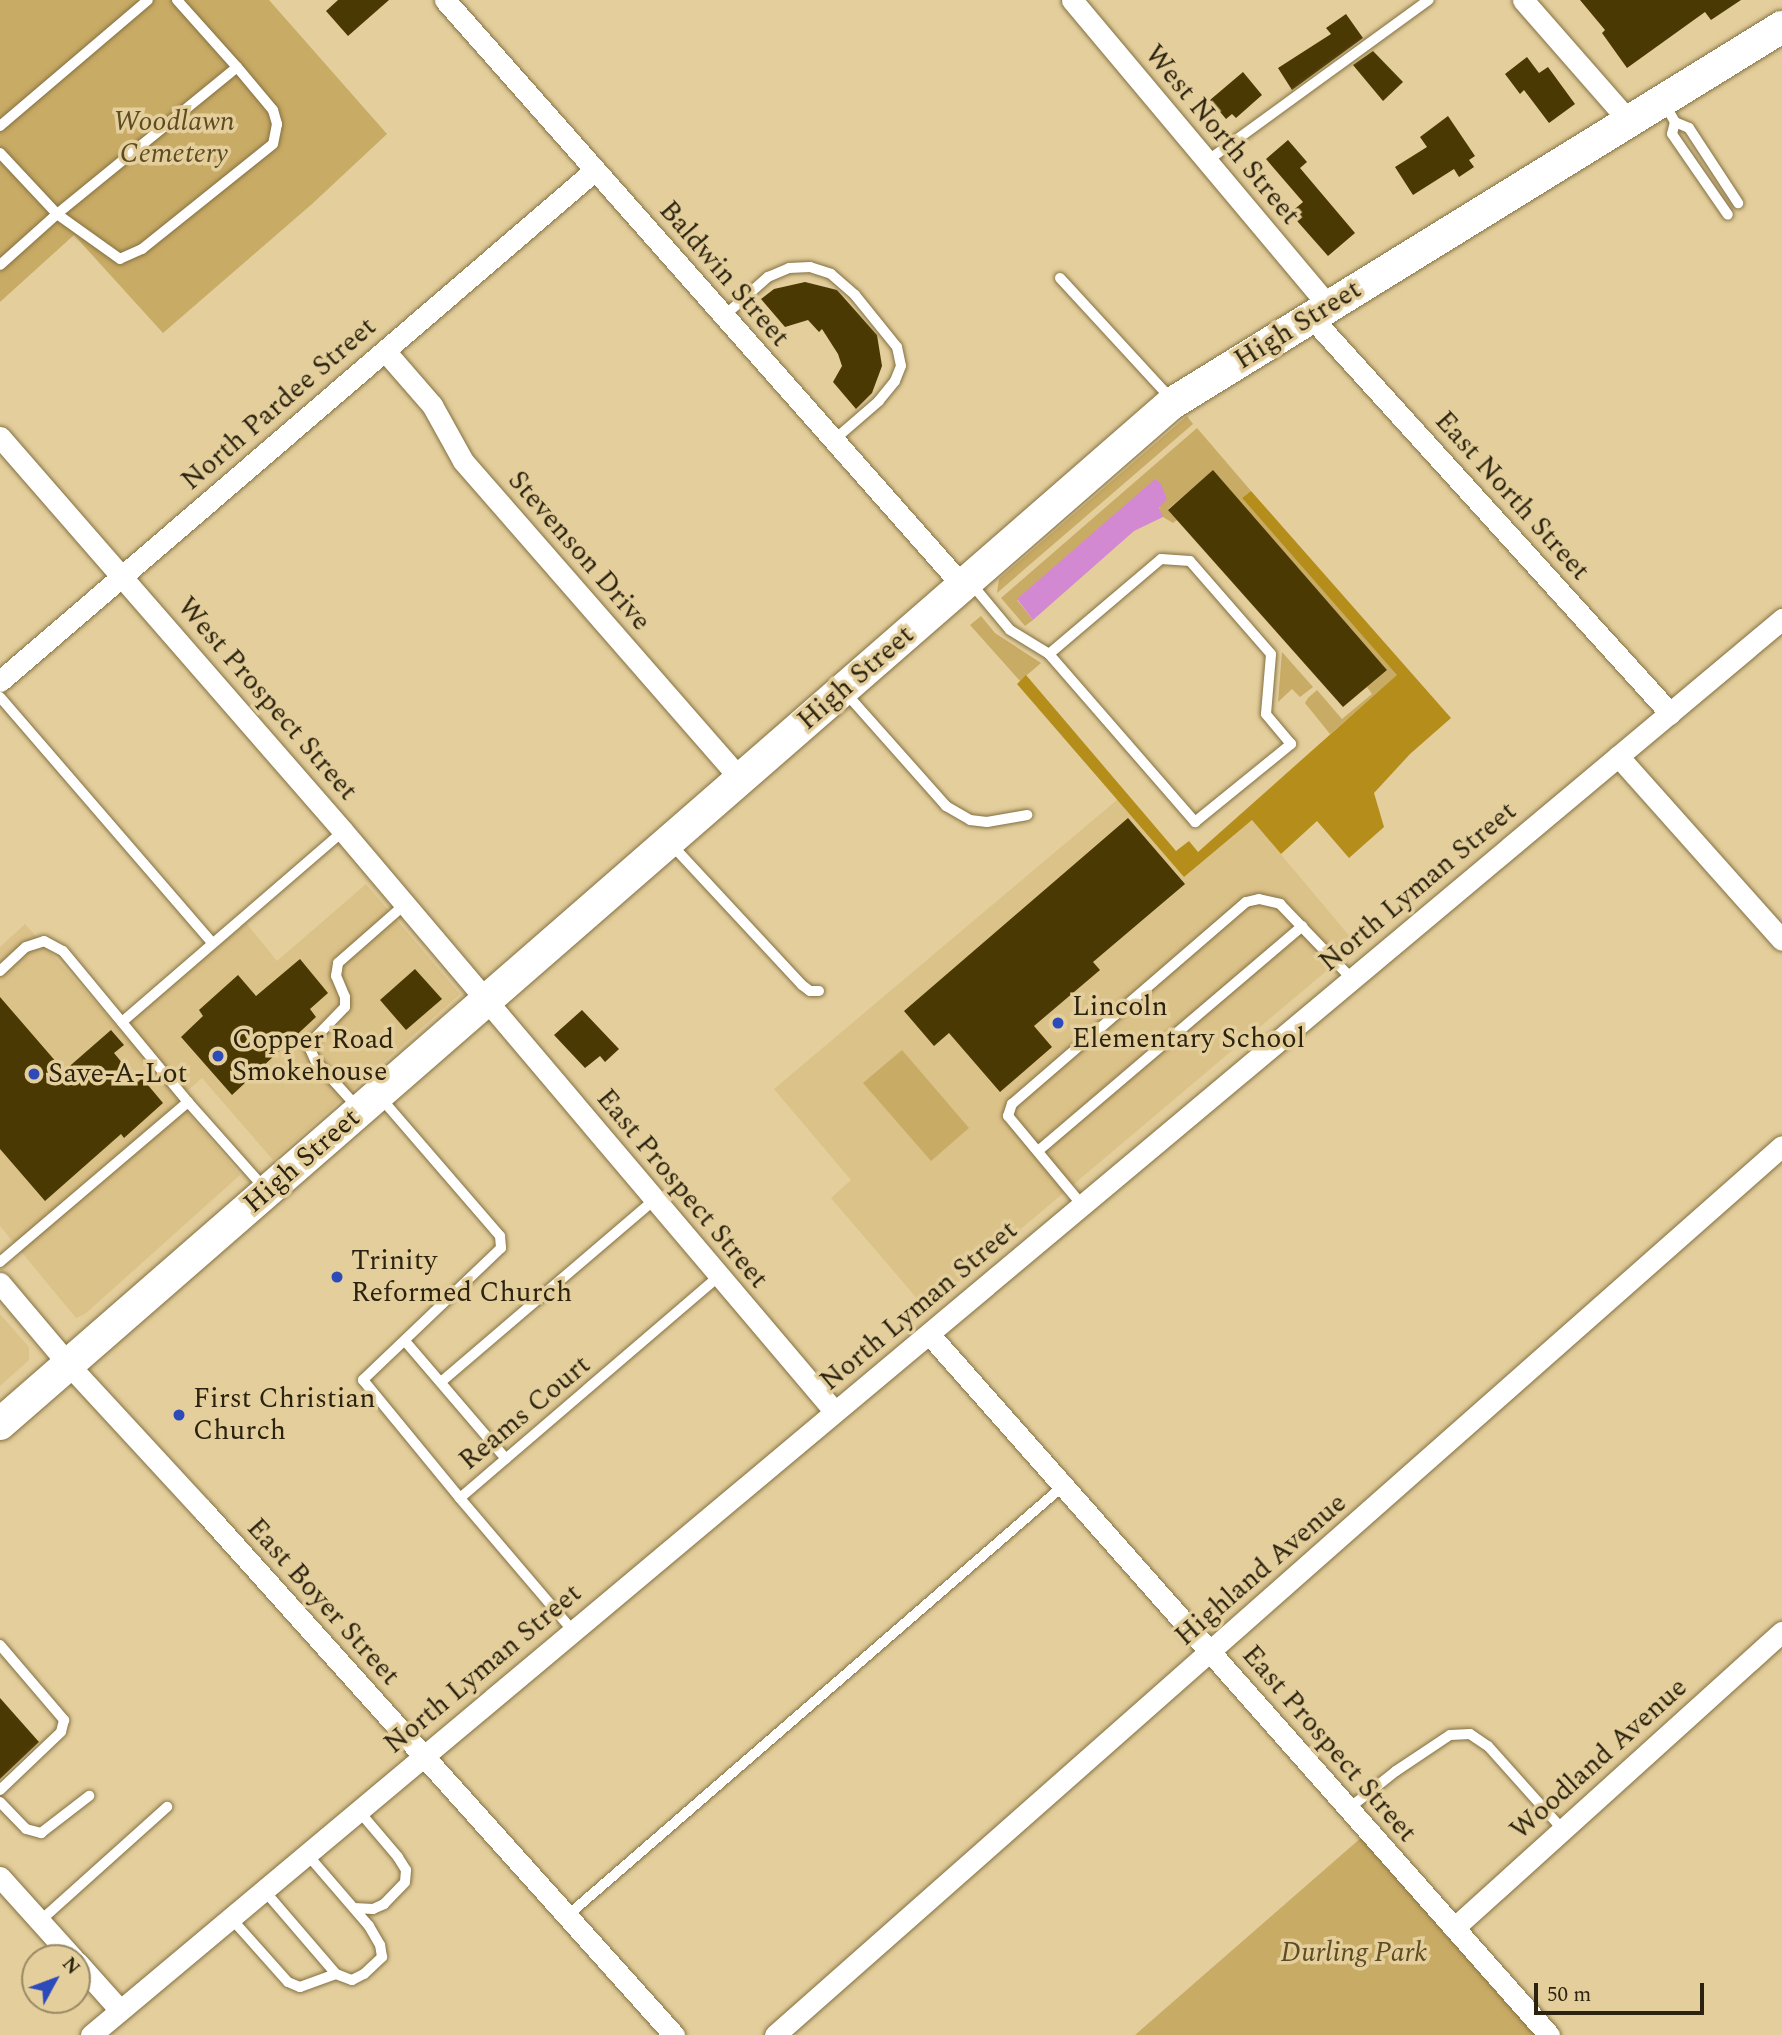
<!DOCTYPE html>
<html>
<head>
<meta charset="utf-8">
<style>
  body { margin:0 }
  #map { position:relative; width:1782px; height:2035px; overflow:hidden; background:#e3ce9c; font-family:Spectral,serif }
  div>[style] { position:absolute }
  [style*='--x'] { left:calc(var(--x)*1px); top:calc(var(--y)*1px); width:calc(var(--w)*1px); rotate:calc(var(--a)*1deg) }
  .built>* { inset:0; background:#dbc289 }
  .green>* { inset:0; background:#c8ab65 }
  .forest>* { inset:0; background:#b48d1a }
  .water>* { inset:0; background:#d289d1 }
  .building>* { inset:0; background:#4b3904 }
  .roads { filter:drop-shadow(0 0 2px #847041) drop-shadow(0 0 2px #847041) }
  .service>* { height:10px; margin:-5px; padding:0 5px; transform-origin:5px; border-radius:5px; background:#fff }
  .minor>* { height:21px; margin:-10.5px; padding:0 10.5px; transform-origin:10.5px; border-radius:10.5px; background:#fff }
  .secondary>* { height:32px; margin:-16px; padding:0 16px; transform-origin:16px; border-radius:16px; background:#fff }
  .dots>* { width:19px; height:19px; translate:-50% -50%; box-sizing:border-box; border:4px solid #e3ce9c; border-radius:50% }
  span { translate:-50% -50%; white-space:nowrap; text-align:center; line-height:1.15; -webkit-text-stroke:7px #e3ce9c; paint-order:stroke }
  .park-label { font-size:28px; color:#5d4c22; font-style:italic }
  .street-label { font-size:28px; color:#2b230f }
  .poi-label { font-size:28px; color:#2b230f }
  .left { translate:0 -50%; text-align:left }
  .north { position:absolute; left:21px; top:1944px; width:70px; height:70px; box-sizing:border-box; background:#e3ce9c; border:2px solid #998a64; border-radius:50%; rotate:49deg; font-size:19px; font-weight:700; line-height:28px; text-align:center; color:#2b230f }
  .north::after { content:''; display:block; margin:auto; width:24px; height:32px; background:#2c4aba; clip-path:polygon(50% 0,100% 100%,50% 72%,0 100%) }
  .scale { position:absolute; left:1534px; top:1983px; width:170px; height:32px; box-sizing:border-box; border:4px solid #2b230f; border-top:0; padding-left:9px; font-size:21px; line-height:24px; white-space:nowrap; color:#2b230f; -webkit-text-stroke:5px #e3ce9c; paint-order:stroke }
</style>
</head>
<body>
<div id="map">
  <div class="built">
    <div style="clip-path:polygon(1118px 799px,1184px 877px,1252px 820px,1357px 945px,926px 1309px,831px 1198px,851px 1180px,774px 1089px)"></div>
    <div style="clip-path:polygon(366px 884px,460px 994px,273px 1160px,202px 1078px,177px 1100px,240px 1175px,85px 1314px,76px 1318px,0 1226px,0 947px,25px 924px,120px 1030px,246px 923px,277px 961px)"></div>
    <div style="clip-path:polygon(0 1314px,29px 1347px,29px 1360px,0 1386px)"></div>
  </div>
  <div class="green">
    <div style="clip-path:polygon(0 0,269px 0,387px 134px,312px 204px,163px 333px,74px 235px,0 302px)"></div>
    <div style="clip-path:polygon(1187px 416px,1193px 424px,997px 593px,999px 579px)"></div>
    <div style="clip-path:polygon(1197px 428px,1251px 491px,1242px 498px,1398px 675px,1330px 734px,1305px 703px,1308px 698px,1317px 690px,1342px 719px,1372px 694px,1367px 687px,1387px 670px,1213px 471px,1168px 509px,1177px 520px,1173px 523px,1163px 517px,1159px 511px,1160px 504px,1017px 600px,1033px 620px,1025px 626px,1001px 598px)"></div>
    <div style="clip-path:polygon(981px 616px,995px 633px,1041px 663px,1020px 681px,970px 625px)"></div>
    <div style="clip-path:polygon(1282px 652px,1313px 687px,1300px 697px,1292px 689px,1278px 702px)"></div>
    <div style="clip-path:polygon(902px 1050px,969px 1128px,931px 1161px,863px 1083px)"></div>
    <div style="clip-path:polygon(1362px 1837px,1537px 2035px,1135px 2035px)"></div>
  </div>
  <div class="forest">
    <div style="clip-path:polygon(1251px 491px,1451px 718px,1410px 754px,1374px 793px,1384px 827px,1349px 858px,1317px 821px,1281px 854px,1252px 820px,1184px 877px,1017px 684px,1026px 675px,1176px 851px,1189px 841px,1198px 852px,1397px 675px,1242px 498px)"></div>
  </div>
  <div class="water">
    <div style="clip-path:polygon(1155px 479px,1161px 484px,1167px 499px,1159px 508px,1163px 517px,1134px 531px,1033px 620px,1017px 599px)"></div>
  </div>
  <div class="building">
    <div style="clip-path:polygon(338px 0,389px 0,348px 36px,326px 11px)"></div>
    <div style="clip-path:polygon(1580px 0,1741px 0,1711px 20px,1705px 12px,1627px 68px,1602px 33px,1605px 30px)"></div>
    <div style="clip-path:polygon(1346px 14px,1363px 38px,1292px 90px,1278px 68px,1331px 34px,1326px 28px)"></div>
    <div style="clip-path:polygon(1373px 51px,1403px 82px,1383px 101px,1353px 65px)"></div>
    <div style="clip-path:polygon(1527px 57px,1539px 73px,1548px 67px,1575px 104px,1549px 123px,1524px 90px,1520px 94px,1505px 74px)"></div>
    <div style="clip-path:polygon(1243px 72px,1262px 95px,1236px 118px,1232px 114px,1226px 119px,1210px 100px)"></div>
    <div style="clip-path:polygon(1448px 116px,1475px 156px,1469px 160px,1474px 167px,1459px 177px,1454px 169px,1413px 195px,1395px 167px,1427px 147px,1420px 137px)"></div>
    <div style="clip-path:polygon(1288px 140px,1307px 162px,1300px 168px,1355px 233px,1328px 256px,1290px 213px,1303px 202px,1266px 159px)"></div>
    <div style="clip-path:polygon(805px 282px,837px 290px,877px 335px,882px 366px,872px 393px,856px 409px,833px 382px,842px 366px,838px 354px,822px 329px,819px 332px,808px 320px,785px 327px,761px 299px,774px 289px)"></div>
    <div style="clip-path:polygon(1213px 470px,1387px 670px,1343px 707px,1168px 510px)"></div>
    <div style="clip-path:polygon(1128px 818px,1185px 884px,1093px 962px,1100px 970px,1034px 1026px,1052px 1047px,1000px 1092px,949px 1033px,934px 1046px,904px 1011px)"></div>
    <div style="clip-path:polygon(300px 959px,328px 993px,310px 1009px,316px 1017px,232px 1095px,181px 1037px,203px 1016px,199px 1010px,238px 975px,256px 996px)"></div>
    <div style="clip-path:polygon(415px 969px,442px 999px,406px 1030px,380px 1000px)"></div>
    <div style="clip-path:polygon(0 997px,64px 1071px,111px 1030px,124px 1045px,114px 1053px,138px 1082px,142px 1078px,163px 1103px,124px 1138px,121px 1134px,45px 1201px,0 1149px)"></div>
    <div style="clip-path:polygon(582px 1010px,619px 1049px,605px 1062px,600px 1056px,585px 1068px,554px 1035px)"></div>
    <div style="clip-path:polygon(0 1698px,39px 1742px,0 1779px)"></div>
  </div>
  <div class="roads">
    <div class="service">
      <div style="--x:177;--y:0;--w:90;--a:48.2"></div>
      <div style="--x:237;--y:67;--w:56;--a:50.1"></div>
      <div style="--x:273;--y:110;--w:15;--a:74"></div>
      <div style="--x:277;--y:124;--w:20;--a:101"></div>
      <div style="--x:273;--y:144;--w:168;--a:141.3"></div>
      <div style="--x:142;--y:249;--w:24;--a:156"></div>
      <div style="--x:120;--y:259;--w:77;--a:-144.5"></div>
      <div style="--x:57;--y:214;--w:232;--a:-39.2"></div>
      <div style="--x:1664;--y:103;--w:22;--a:60"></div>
      <div style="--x:1675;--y:122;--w:12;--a:104"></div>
      <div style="--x:1672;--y:134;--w:98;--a:55.3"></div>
      <div style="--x:1675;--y:122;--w:15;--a:23"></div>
      <div style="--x:1689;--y:128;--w:90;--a:56.8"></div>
      <div style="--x:0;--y:126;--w:194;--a:-40.4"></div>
      <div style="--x:0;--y:153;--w:83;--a:46.9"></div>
      <div style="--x:57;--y:214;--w:76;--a:138.2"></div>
      <div style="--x:1207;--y:161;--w:274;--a:-36"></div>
      <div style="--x:1060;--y:278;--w:166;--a:47.4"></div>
      <div style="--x:724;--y:316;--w:59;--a:-41.6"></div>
      <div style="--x:768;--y:277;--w:23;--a:-23"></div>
      <div style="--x:789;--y:268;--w:21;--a:-3"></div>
      <div style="--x:810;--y:267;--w:22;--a:18"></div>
      <div style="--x:831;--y:274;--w:32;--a:41"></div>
      <div style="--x:855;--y:295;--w:67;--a:51.1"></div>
      <div style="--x:897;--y:347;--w:19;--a:78"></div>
      <div style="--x:901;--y:366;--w:16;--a:112"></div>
      <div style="--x:895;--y:381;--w:26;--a:129"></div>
      <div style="--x:879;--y:401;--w:60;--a:139.1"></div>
      <div style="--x:970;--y:582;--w:62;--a:50.2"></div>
      <div style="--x:1010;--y:630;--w:46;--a:31.6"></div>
      <div style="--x:1049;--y:654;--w:223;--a:49"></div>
      <div style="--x:1195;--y:822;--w:124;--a:-39.1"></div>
      <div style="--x:1291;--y:744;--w:39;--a:-130"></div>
      <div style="--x:1266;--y:714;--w:60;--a:-85.2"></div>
      <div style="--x:1271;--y:654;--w:123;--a:-131.1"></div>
      <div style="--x:1190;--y:561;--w:29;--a:-176"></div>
      <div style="--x:1161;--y:559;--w:147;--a:139.7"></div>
      <div style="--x:844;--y:691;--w:154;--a:48.4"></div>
      <div style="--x:946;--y:806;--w:28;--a:30"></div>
      <div style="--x:970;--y:820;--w:17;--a:7"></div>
      <div style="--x:987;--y:822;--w:41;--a:-9.9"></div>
      <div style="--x:0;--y:697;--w:325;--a:49.2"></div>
      <div style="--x:671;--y:844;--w:192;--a:47.1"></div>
      <div style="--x:802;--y:985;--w:10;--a:37"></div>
      <div style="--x:810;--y:991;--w:9;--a:0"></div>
      <div style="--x:0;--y:971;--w:35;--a:-43"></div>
      <div style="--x:26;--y:947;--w:19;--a:-18"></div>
      <div style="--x:44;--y:941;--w:21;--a:28"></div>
      <div style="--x:63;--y:951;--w:196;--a:50.4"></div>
      <div style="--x:122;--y:1022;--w:292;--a:-40.8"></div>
      <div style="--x:380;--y:1097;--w:184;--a:49.2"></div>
      <div style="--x:500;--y:1236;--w:12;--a:85"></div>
      <div style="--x:501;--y:1248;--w:191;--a:136.3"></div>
      <div style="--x:363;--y:1380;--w:153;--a:50.6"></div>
      <div style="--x:358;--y:1108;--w:64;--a:-131.9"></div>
      <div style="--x:315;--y:1060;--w:12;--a:-114"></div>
      <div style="--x:310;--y:1049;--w:8;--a:-76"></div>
      <div style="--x:312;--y:1041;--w:47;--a:-45.9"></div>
      <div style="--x:345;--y:1007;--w:10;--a:-90"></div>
      <div style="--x:345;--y:997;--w:23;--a:-113"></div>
      <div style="--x:336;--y:976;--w:13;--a:-81"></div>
      <div style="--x:338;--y:963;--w:88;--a:-41.3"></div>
      <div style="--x:1038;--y:1151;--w:347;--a:-40.4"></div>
      <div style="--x:1082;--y:1205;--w:116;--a:-129.7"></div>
      <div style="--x:1008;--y:1116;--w:13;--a:-72"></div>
      <div style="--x:1012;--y:1104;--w:309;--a:-40.8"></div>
      <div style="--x:1246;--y:902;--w:13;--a:-13"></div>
      <div style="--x:1259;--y:899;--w:22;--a:13"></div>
      <div style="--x:1280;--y:904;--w:104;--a:46.2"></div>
      <div style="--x:0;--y:1262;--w:247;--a:-40.4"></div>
      <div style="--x:188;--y:1102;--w:118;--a:48.4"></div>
      <div style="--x:405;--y:1341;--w:155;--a:49.4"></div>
      <div style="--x:441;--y:1382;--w:280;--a:-40.5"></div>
      <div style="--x:573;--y:1631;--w:175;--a:-130.4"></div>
      <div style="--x:460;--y:1498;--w:341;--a:-40.6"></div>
      <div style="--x:0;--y:1645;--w:99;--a:49.5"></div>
      <div style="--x:64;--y:1720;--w:12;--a:104"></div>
      <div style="--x:61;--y:1732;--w:84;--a:136.4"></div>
      <div style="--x:0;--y:1802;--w:37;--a:46"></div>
      <div style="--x:26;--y:1829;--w:16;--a:15"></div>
      <div style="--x:41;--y:1833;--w:61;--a:-37.6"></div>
      <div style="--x:1348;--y:1809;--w:61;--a:-38.4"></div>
      <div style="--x:1396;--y:1771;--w:65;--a:-33.7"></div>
      <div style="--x:1450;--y:1735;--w:20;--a:-3"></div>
      <div style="--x:1470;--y:1734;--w:22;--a:34"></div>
      <div style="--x:1488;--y:1746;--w:113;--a:48.2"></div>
      <div style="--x:263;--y:1889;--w:112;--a:49.3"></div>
      <div style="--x:336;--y:1974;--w:17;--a:21"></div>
      <div style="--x:352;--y:1980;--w:13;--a:-27"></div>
      <div style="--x:364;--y:1974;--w:25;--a:-43"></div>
      <div style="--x:382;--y:1957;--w:12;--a:-99"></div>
      <div style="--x:380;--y:1945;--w:22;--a:-120"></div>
      <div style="--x:369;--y:1926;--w:96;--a:-130.8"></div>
      <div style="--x:354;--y:1908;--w:19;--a:3"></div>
      <div style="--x:373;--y:1909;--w:12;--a:-24"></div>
      <div style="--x:384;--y:1904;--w:30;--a:-46"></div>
      <div style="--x:405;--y:1882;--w:12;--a:-85"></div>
      <div style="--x:406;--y:1870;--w:15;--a:-122"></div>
      <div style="--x:398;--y:1857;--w:62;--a:-130.4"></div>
      <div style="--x:567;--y:1916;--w:656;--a:-40.92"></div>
      <div style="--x:230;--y:1917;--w:87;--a:48.3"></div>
      <div style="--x:288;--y:1982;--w:13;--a:23"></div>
      <div style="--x:300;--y:1987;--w:38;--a:-20"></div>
      <div style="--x:40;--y:1921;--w:171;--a:-41.9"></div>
    </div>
    <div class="minor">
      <div style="--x:445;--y:0;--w:781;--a:48.53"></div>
      <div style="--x:1072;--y:0;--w:400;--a:50"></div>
      <div style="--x:1523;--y:0;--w:161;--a:48.8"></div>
      <div style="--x:1311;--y:317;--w:535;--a:47.81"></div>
      <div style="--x:385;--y:351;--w:72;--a:49"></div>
      <div style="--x:432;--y:405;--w:64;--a:61"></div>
      <div style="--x:463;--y:461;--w:423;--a:48.9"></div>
      <div style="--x:0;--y:437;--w:522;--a:48.96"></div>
      <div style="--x:343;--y:831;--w:761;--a:49.74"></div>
      <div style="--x:0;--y:681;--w:784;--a:-40.66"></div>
      <div style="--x:1618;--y:756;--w:246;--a:48.3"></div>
      <div style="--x:0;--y:1283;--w:107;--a:49.9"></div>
      <div style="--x:69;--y:1365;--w:196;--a:47.3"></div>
      <div style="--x:202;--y:1509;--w:707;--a:48.1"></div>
      <div style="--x:929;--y:1334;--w:936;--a:48.51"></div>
      <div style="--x:0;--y:1877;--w:109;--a:48"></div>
      <div style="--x:1454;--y:1928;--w:442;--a:-42.1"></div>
      <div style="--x:77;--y:1962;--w:63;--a:48.2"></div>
      <div style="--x:91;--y:2035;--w:2206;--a:-39.94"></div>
      <div style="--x:775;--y:2035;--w:1343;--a:-41.44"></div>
    </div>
    <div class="secondary">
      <div style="--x:0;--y:1424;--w:1553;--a:-41.06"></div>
      <div style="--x:1171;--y:404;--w:718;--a:-31.68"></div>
    </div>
  </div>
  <div class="dots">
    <div style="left:1058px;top:1023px;background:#2c4aba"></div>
    <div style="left:218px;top:1056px;background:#2c4aba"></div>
    <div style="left:34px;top:1074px;background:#2c4aba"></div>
    <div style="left:337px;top:1277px;background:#2c4aba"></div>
    <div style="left:179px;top:1415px;background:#2c4aba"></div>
  </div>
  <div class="park-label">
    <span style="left:174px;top:138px">Woodlawn<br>Cemetery</span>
    <span style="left:1354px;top:1953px">Durling Park</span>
  </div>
  <div class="street-label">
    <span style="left:1222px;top:135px;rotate:50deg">West North Street</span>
    <span style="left:724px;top:274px;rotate:49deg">Baldwin Street</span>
    <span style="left:1298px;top:325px;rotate:-32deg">High Street</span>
    <span style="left:279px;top:404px;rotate:-41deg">North Pardee Street</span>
    <span style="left:1512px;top:496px;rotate:48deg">East North Street</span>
    <span style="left:579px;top:551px;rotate:49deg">Stevenson Drive</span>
    <span style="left:856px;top:678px;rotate:-41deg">High Street</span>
    <span style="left:267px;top:699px;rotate:49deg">West Prospect Street</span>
    <span style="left:1418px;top:887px;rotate:-40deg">North Lyman Street</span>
    <span style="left:302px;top:1161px;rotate:-41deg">High Street</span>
    <span style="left:682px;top:1189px;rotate:50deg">East Prospect Street</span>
    <span style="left:919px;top:1306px;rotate:-40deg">North Lyman Street</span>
    <span style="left:525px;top:1413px;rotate:-40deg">Reams Court</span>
    <span style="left:1261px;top:1570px;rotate:-41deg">Highland Avenue</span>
    <span style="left:323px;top:1602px;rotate:48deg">East Boyer Street</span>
    <span style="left:483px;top:1669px;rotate:-40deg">North Lyman Street</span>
    <span style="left:1329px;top:1744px;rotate:49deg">East Prospect Street</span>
    <span style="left:1599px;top:1759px;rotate:-42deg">Woodland Avenue</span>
  </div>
  <div class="poi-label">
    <span class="left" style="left:1072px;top:1023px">Lincoln<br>Elementary School</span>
    <span class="left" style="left:232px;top:1056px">Copper Road<br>Smokehouse</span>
    <span class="left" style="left:48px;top:1074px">Save-A-Lot</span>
    <span class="left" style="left:351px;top:1277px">Trinity<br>Reformed Church</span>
    <span class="left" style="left:193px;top:1415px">First Christian<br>Church</span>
  </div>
  <div class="north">N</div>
  <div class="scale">50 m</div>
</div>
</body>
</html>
